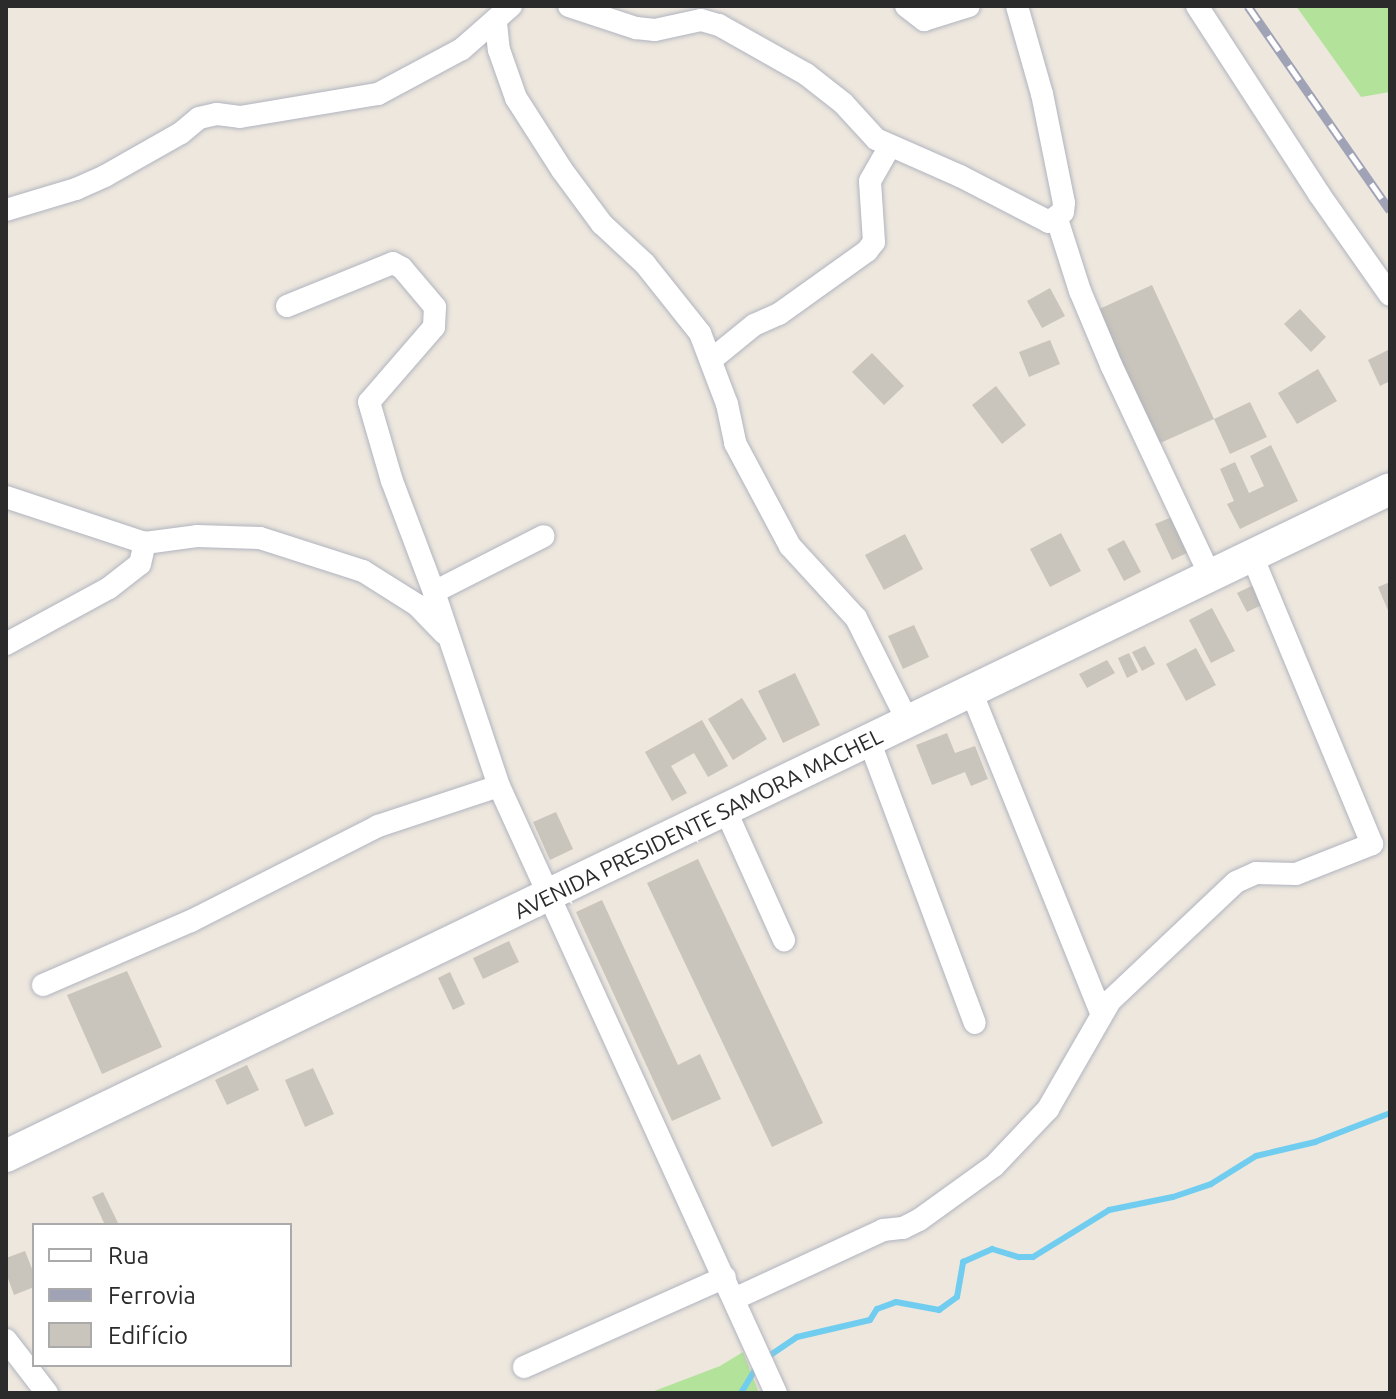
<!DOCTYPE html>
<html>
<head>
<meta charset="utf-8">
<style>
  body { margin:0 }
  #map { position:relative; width:1396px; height:1399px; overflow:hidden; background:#ede7de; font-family:Ubuntu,sans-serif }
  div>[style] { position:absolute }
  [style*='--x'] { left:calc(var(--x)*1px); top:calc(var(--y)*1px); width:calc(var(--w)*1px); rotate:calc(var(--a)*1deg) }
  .green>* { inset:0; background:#b3e39a }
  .stream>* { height:6px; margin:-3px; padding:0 3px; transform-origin:3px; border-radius:3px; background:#71cdef }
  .building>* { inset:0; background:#c9c5bc }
  .roads { filter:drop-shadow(0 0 2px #b1b4bf) drop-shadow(0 0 2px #b1b4bf) }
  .minor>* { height:22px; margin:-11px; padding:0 11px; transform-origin:11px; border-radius:11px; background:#fff }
  .secondary>* { height:32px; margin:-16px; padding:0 16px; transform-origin:16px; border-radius:16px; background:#fff }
  .rail>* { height:9px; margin-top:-4.5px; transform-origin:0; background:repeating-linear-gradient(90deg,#fff 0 18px,#a0a3b6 0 36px); box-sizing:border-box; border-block:2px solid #a0a3b6 }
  span { translate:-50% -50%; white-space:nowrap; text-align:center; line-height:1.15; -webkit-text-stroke:7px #fff; paint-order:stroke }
  .street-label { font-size:22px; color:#2b2b2b }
  .frame { position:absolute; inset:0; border:8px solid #2b2b2b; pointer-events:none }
  .legend { position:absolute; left:32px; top:1223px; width:260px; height:144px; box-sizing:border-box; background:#fff; border:2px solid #aaa; margin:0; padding:10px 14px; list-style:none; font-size:24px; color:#2b2b2b }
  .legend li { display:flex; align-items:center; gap:16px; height:40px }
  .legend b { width:40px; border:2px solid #aaa }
</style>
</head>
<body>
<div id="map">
  <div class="green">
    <div style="clip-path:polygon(1296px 6px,1390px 6px,1390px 92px,1361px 97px)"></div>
    <div style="clip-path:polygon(743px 1352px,759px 1393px,649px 1393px,720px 1366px)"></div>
  </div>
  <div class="stream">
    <div style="--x:766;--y:1358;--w:37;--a:-34"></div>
    <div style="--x:797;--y:1337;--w:75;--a:-13.1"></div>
    <div style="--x:870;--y:1320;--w:13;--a:-58"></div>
    <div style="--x:877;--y:1309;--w:20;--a:-20"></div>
    <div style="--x:896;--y:1302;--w:44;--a:10.5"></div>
    <div style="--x:939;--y:1310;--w:22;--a:-36"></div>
    <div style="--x:957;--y:1297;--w:36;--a:-80"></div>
    <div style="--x:963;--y:1262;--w:32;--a:-24"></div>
    <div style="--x:992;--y:1249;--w:28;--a:17"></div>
    <div style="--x:1019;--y:1257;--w:14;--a:0"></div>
    <div style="--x:1033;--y:1257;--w:89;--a:-31.7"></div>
    <div style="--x:1109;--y:1210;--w:65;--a:-11.5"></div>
    <div style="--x:1173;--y:1197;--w:40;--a:-18.9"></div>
    <div style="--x:1211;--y:1184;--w:53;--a:-31.9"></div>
    <div style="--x:1256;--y:1156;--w:61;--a:-13.3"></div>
    <div style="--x:1315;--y:1142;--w:80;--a:-21.1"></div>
    <div style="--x:741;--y:1393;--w:31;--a:-59"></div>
  </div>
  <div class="building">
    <div style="clip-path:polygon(1152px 285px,1214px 419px,1158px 444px,1097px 310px)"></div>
    <div style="clip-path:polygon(1050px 288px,1065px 316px,1042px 328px,1027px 301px)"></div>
    <div style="clip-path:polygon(1300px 309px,1326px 337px,1311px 352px,1284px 324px)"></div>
    <div style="clip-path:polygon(1050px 340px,1060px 364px,1029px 377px,1019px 352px)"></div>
    <div style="clip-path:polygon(1390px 349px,1390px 381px,1380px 386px,1368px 360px)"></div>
    <div style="clip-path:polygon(872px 353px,904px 386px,884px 405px,852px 372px)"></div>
    <div style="clip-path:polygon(1318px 369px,1337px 401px,1297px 424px,1278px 393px)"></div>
    <div style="clip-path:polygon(996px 386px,1026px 425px,1002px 444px,972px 405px)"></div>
    <div style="clip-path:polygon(1250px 402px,1267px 437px,1230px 454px,1214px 419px)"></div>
    <div style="clip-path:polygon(1271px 445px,1298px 501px,1240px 529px,1227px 504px,1234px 501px,1220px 469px,1235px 462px,1249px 493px,1264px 486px,1250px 456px)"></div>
    <div style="clip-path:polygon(1172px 517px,1189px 552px,1172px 560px,1155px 524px)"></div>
    <div style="clip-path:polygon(1061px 533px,1081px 571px,1050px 587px,1030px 549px)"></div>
    <div style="clip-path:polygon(905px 534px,923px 569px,884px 590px,865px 555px)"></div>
    <div style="clip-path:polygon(1124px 540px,1141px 572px,1124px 581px,1107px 549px)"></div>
    <div style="clip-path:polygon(1260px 582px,1270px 601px,1247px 612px,1237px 593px)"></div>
    <div style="clip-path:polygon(1390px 582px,1390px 615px,1378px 587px)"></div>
    <div style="clip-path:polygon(1212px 608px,1235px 651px,1211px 663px,1189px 620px)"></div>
    <div style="clip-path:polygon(914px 625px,929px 657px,903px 669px,888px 636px)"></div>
    <div style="clip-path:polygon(1145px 646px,1155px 664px,1142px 671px,1132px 652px)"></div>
    <div style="clip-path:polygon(1196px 648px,1216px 685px,1186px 701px,1166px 664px)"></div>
    <div style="clip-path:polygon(1129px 653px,1138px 672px,1127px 678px,1118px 658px)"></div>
    <div style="clip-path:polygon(1107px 660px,1115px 673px,1087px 688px,1079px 674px)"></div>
    <div style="clip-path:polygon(795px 673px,820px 725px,783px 743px,758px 691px)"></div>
    <div style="clip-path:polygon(742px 698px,767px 739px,733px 760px,708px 719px)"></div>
    <div style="clip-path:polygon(702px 720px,728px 766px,708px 777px,694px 753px,671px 766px,687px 793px,672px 801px,645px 752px)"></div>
    <div style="clip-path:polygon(947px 733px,955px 753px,975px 746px,988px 779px,971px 786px,965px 772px,932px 785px,916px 745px)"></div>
    <div style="clip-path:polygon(556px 812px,573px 849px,550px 860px,533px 822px)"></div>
    <div style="clip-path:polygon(698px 859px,823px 1123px,772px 1147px,647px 883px)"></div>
    <div style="clip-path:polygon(602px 900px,678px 1065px,700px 1054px,721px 1099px,672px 1121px,576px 912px)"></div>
    <div style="clip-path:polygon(509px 941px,519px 962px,483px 979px,473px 958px)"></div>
    <div style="clip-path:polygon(127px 971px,162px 1047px,102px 1074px,67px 995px)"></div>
    <div style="clip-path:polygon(450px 972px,465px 1004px,453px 1010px,438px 978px)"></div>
    <div style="clip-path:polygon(247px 1065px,259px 1090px,227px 1105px,215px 1080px)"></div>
    <div style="clip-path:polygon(313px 1068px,334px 1114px,305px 1127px,285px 1080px)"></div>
    <div style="clip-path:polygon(103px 1192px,119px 1225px,105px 1225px,92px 1197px)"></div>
    <div style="clip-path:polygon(25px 1251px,34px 1274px,34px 1287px,14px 1295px,6px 1273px,6px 1258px)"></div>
  </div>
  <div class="roads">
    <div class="minor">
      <div style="--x:569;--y:6;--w:71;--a:18.2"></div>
      <div style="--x:636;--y:28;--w:19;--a:6"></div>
      <div style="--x:655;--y:30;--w:47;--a:-12.3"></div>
      <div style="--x:701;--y:20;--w:19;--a:16"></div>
      <div style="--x:719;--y:25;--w:100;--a:29.4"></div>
      <div style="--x:806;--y:74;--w:47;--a:38.1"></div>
      <div style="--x:843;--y:103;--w:49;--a:47.5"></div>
      <div style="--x:876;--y:139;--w:92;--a:23.8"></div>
      <div style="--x:960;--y:176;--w:100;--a:27.3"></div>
      <div style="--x:1049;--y:222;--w:17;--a:-36"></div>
      <div style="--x:1063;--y:212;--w:9;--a:-84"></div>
      <div style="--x:1064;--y:203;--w:111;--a:-101.4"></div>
      <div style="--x:1042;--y:94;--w:91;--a:-105.9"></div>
      <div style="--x:906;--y:6;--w:23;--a:38"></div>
      <div style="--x:924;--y:20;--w:47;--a:-17.3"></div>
      <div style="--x:1197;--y:6;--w:224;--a:57"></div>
      <div style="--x:1319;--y:194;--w:123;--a:54.9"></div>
      <div style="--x:496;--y:23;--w:27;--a:84"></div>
      <div style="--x:499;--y:50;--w:51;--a:70.5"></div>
      <div style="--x:516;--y:98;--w:85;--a:57.4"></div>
      <div style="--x:562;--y:170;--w:67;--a:53.5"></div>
      <div style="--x:602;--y:224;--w:59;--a:42.9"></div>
      <div style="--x:645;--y:264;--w:88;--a:51.4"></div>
      <div style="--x:700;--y:333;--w:76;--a:69.2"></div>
      <div style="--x:727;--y:404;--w:40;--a:78"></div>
      <div style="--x:735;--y:443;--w:117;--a:61.9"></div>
      <div style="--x:790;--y:546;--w:98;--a:47.5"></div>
      <div style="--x:856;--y:618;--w:116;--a:63.4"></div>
      <div style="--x:6;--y:210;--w:73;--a:-16.7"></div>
      <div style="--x:76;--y:189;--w:32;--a:-24"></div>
      <div style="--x:105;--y:176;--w:87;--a:-29.5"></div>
      <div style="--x:181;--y:133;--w:23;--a:-40"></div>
      <div style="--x:199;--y:118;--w:18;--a:-13"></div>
      <div style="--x:217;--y:114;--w:23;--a:7"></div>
      <div style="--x:240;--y:117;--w:140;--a:-9.5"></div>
      <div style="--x:378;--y:94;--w:95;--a:-28.2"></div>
      <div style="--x:462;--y:49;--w:65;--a:-41.3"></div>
      <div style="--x:1057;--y:219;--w:76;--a:72.3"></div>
      <div style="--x:1080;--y:291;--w:82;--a:67.2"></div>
      <div style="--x:1112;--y:367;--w:230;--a:64.8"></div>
      <div style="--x:287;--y:306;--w:114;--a:-22.1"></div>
      <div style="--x:393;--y:263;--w:10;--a:29"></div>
      <div style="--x:402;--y:268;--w:51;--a:49.8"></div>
      <div style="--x:435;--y:307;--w:20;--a:93"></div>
      <div style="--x:434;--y:327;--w:99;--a:130.9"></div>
      <div style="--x:369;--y:402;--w:82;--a:73.8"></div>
      <div style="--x:392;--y:481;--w:119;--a:69.3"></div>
      <div style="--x:434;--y:592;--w:205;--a:71.5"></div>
      <div style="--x:499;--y:786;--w:667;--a:65.47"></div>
      <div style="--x:711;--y:360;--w:55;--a:-39.1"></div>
      <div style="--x:754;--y:325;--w:27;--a:-24"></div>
      <div style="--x:779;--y:314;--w:108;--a:-35.6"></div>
      <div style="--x:867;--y:251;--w:11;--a:-52"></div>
      <div style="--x:874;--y:242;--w:61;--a:-93.8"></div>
      <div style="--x:870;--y:181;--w:40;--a:-60.3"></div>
      <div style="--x:6;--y:497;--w:146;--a:18.3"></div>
      <div style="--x:145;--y:543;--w:52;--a:-7.7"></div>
      <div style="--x:197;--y:536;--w:63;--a:1.8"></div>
      <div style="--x:260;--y:538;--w:108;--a:17.8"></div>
      <div style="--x:363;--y:571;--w:64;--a:32.2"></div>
      <div style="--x:417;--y:605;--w:39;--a:46"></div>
      <div style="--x:434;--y:592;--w:123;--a:-27"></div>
      <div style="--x:6;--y:644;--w:117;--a:-28.5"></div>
      <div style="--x:109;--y:588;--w:39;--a:-38"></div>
      <div style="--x:140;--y:564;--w:22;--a:-77"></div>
      <div style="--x:971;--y:691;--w:347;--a:68"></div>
      <div style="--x:869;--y:740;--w:302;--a:69.5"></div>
      <div style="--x:725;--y:809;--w:144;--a:65.8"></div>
      <div style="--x:43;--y:985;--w:161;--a:-23.4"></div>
      <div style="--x:191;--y:921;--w:210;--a:-26.9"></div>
      <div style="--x:378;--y:826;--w:127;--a:-18.3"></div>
      <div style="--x:734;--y:1299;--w:164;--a:-24.8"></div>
      <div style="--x:883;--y:1230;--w:20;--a:-6"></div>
      <div style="--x:903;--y:1228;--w:18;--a:-27"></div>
      <div style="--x:919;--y:1220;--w:92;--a:-35.8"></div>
      <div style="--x:994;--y:1166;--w:79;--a:-46.5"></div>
      <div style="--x:1048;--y:1109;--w:125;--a:-60.1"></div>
      <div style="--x:1110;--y:1001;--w:173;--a:-43.4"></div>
      <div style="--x:1236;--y:882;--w:22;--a:-24"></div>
      <div style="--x:1256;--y:873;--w:40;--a:1.4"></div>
      <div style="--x:1296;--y:874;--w:82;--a:-21.5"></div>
      <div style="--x:1372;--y:844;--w:312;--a:-112.6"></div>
      <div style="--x:6;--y:1340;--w:67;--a:52.3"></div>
      <div style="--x:524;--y:1367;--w:220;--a:-24.1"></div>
    </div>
    <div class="secondary">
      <div style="--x:6;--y:1156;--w:1536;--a:-25.73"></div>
    </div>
  </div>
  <div class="rail">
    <div style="--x:1248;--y:6;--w:249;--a:55.2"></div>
  </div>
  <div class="street-label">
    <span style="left:698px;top:823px;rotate:-26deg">AVENIDA PRESIDENTE SAMORA MACHEL</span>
  </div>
  <div class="frame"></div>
  <ul class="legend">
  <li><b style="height:10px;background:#fff"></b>Rua</li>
  <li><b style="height:10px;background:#a0a3b6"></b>Ferrovia</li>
  <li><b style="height:22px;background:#c9c5bc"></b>Edifício</li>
  </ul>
</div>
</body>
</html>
